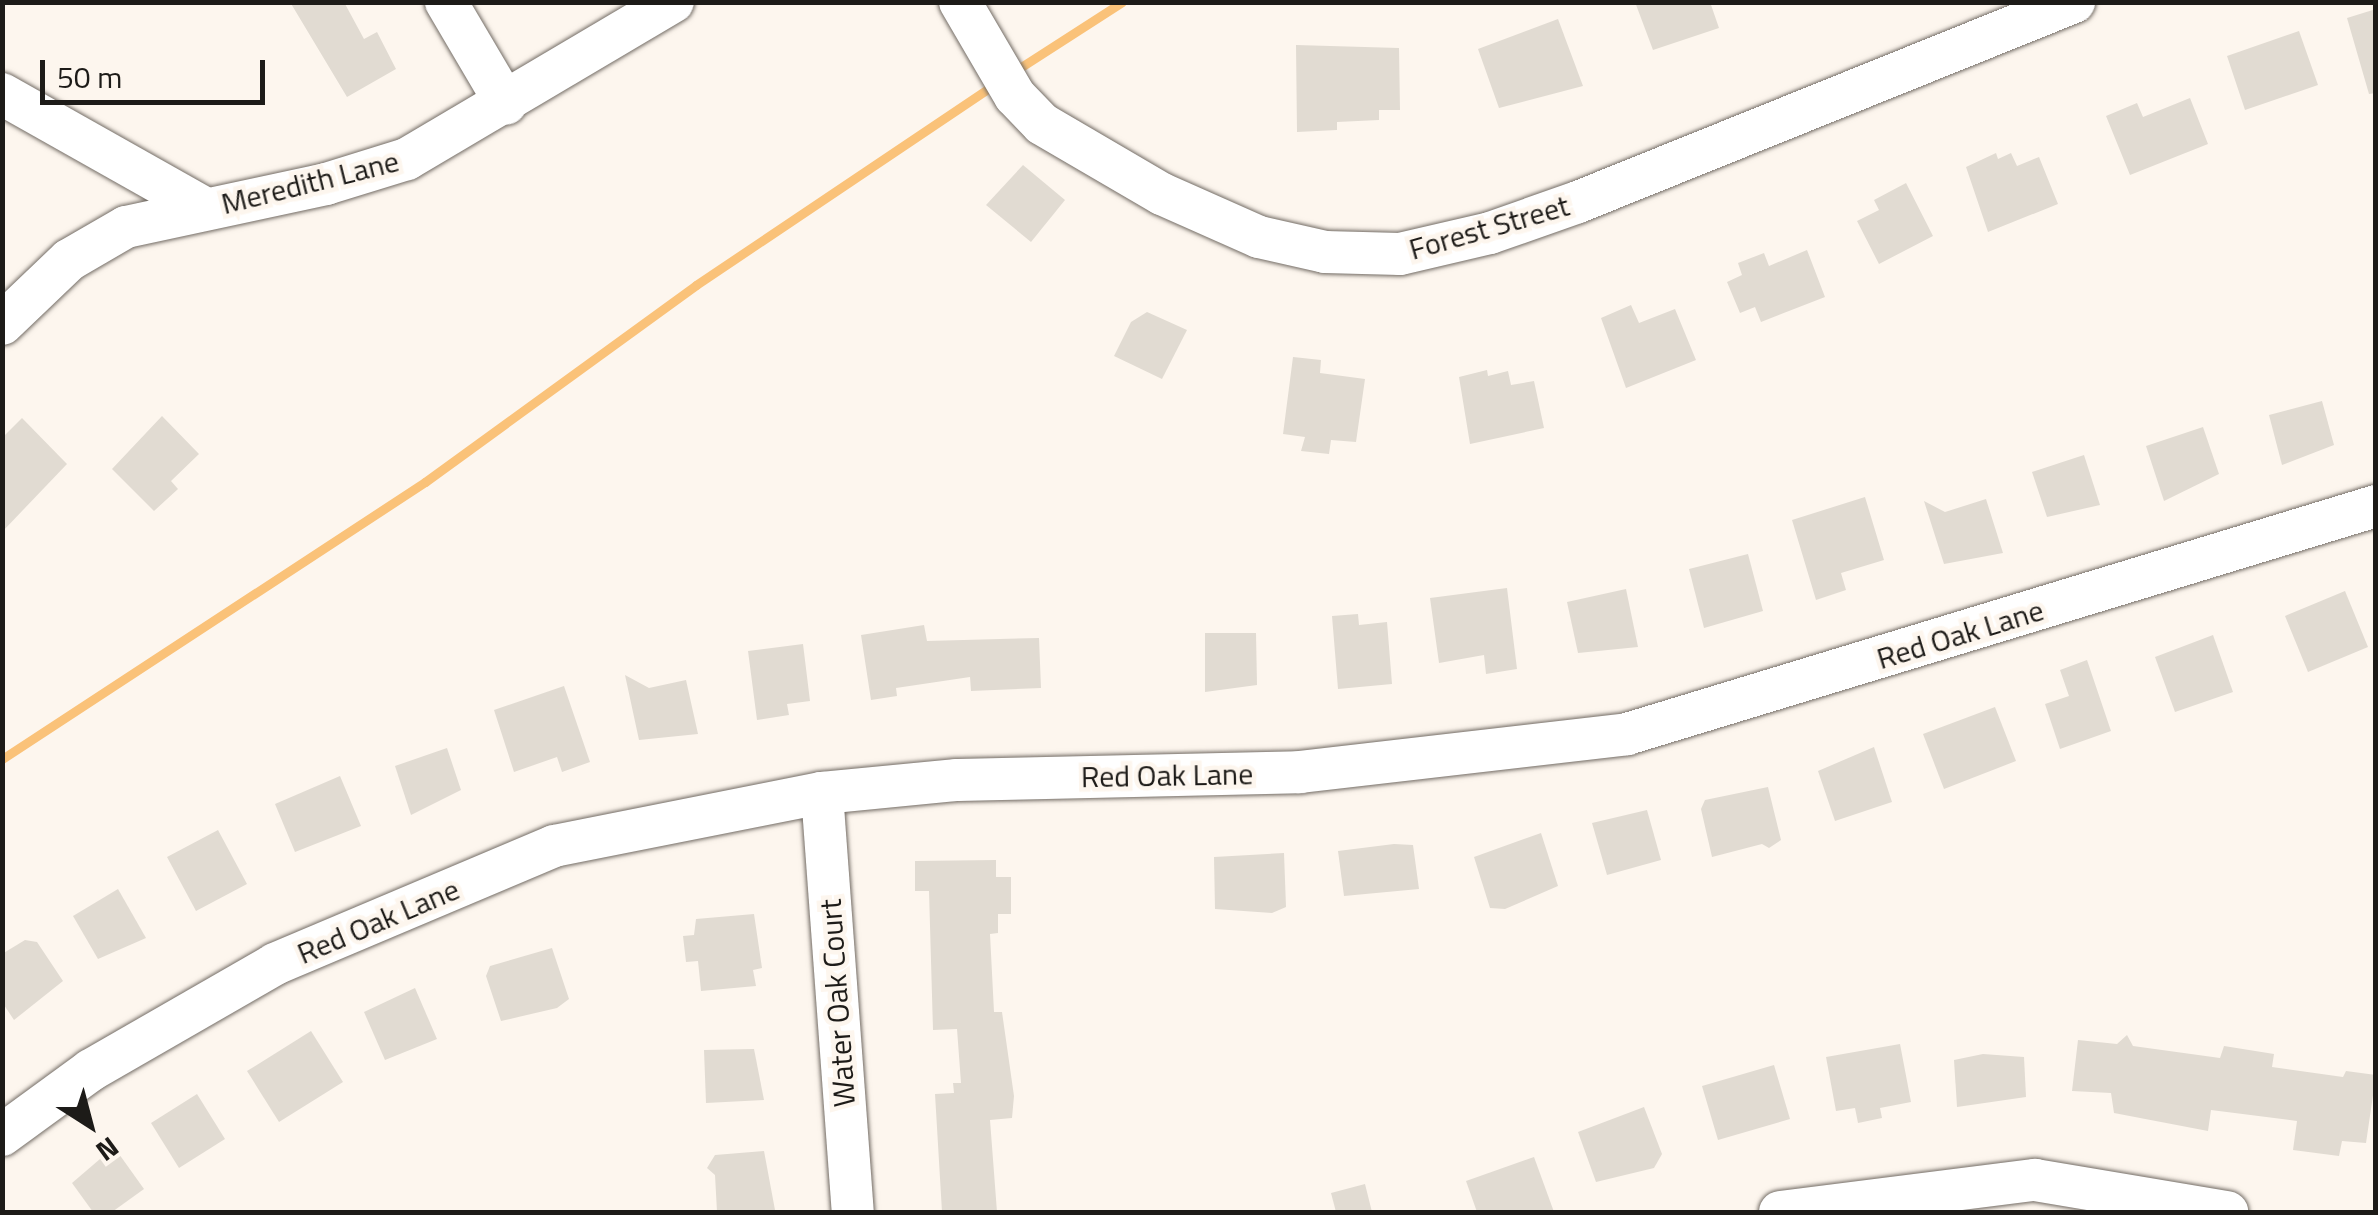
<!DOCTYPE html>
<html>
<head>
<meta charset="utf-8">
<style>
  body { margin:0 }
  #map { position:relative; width:2378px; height:1215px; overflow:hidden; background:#fdf6ee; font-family:"Titillium Web",sans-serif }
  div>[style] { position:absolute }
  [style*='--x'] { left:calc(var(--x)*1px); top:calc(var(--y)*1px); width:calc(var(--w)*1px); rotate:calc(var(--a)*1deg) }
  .stream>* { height:9px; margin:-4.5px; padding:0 4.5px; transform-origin:4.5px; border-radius:4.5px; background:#fac279 }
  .building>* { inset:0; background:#e1dbd2 }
  .roads { filter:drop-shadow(0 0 2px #736c65) drop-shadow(0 0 2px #736c65) }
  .minor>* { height:42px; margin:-21px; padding:0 21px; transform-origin:21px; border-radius:21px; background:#fff }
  span { translate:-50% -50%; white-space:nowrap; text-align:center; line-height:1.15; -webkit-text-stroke:9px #fdf6ee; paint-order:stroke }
  .street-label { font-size:30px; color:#1d1b18 }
  .frame { position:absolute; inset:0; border:5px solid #1d1b18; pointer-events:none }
  .north { position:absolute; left:40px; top:1075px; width:100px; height:100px; -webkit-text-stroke:8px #fdf6ee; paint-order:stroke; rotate:144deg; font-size:28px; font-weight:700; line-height:40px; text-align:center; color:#1d1b18 }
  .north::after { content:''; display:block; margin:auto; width:35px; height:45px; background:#1d1b18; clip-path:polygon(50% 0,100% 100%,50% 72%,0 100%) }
  .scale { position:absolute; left:40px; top:60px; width:225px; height:45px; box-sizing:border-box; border:5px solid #1d1b18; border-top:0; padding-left:12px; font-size:30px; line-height:35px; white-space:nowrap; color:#1d1b18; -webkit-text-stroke:8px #fdf6ee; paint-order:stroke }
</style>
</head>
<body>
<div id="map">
  <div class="stream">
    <div style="--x:1015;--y:71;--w:127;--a:-32.8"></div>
    <div style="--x:2;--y:759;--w:506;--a:-33.22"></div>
    <div style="--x:425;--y:482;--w:335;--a:-36"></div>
    <div style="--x:696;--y:285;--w:359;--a:-33.9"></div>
  </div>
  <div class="building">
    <div style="clip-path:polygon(290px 2px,344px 2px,364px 39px,377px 32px,396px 69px,347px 97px)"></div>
    <div style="clip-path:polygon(1635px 2px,1710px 2px,1719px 28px,1653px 50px)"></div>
    <div style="clip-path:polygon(2376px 9px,2376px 93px,2369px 94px,2347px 18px)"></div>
    <div style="clip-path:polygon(1558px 19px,1583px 86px,1499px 108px,1478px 49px)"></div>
    <div style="clip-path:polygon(2299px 31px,2318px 85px,2245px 110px,2227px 56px)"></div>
    <div style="clip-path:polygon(1296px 45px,1399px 48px,1400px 110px,1379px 110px,1379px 120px,1337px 122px,1337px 130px,1297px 132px)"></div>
    <div style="clip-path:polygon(2190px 98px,2208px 144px,2130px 175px,2106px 116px,2137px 103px,2143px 117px)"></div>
    <div style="clip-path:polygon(1996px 153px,1998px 159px,2011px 153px,2017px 166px,2039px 157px,2058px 204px,1988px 232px,1966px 167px)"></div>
    <div style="clip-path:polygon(1023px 165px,1065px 200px,1031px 242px,986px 205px)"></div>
    <div style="clip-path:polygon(1906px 183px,1933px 236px,1879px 264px,1857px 221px,1879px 210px,1874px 200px)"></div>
    <div style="clip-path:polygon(1807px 250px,1825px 297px,1761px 322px,1755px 307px,1740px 313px,1727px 282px,1742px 275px,1738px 263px,1764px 253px,1769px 266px)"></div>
    <div style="clip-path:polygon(1631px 305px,1639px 323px,1675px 309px,1696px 360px,1626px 388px,1601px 318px)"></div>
    <div style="clip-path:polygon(1147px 312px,1187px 330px,1162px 379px,1114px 356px,1131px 322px)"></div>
    <div style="clip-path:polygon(1293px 357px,1321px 360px,1320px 373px,1365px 379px,1356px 442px,1331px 440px,1329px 454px,1301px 451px,1305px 437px,1283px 434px)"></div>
    <div style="clip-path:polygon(1487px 370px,1488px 376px,1508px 371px,1511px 385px,1534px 381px,1544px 428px,1470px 444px,1459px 377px)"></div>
    <div style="clip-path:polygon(2322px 401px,2334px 445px,2282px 465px,2269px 415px)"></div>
    <div style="clip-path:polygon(162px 416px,199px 454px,171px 481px,178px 489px,154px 511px,112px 469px)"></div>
    <div style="clip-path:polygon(22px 418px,67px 464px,2px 532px,2px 438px)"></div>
    <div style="clip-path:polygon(2203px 427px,2219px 474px,2164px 501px,2146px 446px)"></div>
    <div style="clip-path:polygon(2084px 455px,2100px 505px,2047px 517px,2032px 472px)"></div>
    <div style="clip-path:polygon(1865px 497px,1884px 560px,1841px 573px,1846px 590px,1816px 600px,1792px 520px)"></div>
    <div style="clip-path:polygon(1986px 499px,2003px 553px,1944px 564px,1924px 501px,1945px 512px)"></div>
    <div style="clip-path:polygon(1748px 554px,1763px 611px,1704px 628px,1689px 569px)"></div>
    <div style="clip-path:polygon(1507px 588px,1517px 669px,1486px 674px,1484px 655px,1439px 663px,1430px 598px)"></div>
    <div style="clip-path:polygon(1626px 589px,1638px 647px,1578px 653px,1567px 602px)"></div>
    <div style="clip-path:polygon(2345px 591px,2368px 647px,2308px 672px,2285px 616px)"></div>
    <div style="clip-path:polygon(1358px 614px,1359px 625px,1387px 622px,1392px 684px,1338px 689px,1332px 616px)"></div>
    <div style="clip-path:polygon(924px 625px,927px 641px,1039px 638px,1041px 688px,971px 691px,970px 677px,896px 688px,897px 696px,871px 700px,861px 635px)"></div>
    <div style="clip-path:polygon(1205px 633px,1256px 633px,1257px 685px,1205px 692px)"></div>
    <div style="clip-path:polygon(2213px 635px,2233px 692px,2175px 712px,2155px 657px)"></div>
    <div style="clip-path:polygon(803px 644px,810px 701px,787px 704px,789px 715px,757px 720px,748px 651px)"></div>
    <div style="clip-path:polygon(2087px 660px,2111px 731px,2060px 749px,2045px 704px,2069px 696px,2060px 670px)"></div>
    <div style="clip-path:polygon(625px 675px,649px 688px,686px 680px,698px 734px,639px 740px)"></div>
    <div style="clip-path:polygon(564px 686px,590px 762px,562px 772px,557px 757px,514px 772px,494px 710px)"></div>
    <div style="clip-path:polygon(1995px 707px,2016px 761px,1944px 789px,1923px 734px)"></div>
    <div style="clip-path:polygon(1874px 747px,1892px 802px,1835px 821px,1818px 771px)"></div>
    <div style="clip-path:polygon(447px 748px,461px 790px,411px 815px,395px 766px)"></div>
    <div style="clip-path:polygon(340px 776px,361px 826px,295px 852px,275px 804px)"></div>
    <div style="clip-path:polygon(1768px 787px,1781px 840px,1769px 848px,1762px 844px,1712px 857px,1701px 809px,1705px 800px)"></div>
    <div style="clip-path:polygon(1647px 810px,1661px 860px,1607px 875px,1592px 823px)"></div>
    <div style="clip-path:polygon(218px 830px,247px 884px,196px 911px,167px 857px)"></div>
    <div style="clip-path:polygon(1541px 833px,1558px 886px,1505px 909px,1490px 908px,1474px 857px)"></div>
    <div style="clip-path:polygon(1394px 844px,1413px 845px,1419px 889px,1344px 896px,1338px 851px)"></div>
    <div style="clip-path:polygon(1284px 853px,1286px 907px,1272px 913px,1215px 909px,1214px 857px)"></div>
    <div style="clip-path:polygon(996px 860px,996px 877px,1011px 877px,1011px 914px,998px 914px,998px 933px,990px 934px,994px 1012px,1002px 1012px,1014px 1096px,1012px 1118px,990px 1120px,997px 1212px,942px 1212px,935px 1094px,954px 1093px,953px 1083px,961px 1083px,957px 1029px,933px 1030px,929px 891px,915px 891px,915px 861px)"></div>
    <div style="clip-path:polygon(118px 889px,146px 938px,98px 959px,73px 916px)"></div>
    <div style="clip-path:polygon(754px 914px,762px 968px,753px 970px,756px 986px,701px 991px,698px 961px,686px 962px,683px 936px,694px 935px,696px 919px)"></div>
    <div style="clip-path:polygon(25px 940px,37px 942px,63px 981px,14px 1020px,2px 1002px,2px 954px)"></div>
    <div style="clip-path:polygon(552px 948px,569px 999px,557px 1008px,501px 1021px,486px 976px,490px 966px)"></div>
    <div style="clip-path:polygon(415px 988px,437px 1039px,385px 1060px,364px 1012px)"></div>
    <div style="clip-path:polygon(311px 1031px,343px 1082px,279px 1122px,247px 1071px)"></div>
    <div style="clip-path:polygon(2127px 1035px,2133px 1046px,2220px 1058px,2224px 1046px,2274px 1054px,2272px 1067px,2343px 1077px,2346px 1071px,2376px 1075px,2366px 1143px,2342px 1141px,2339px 1156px,2293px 1150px,2297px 1121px,2211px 1110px,2208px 1131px,2114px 1113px,2111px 1093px,2072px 1091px,2078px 1040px,2117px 1044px)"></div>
    <div style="clip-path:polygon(1900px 1044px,1911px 1102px,1880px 1108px,1882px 1118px,1858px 1123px,1855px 1108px,1836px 1111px,1826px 1057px)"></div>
    <div style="clip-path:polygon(754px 1049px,764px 1100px,706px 1103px,704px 1050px)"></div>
    <div style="clip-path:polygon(1983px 1054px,2024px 1057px,2026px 1097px,1957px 1107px,1954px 1060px)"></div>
    <div style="clip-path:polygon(1774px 1065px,1790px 1119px,1718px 1140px,1702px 1086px)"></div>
    <div style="clip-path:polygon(197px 1094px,225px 1139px,179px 1168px,151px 1123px)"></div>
    <div style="clip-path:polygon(1644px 1107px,1662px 1154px,1654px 1168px,1596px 1182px,1578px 1132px)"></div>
    <div style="clip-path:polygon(114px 1147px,144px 1189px,112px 1212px,93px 1212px,72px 1183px)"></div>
    <div style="clip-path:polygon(764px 1151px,775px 1210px,717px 1212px,715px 1175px,707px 1168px,715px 1155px)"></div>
    <div style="clip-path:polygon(1534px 1157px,1554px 1212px,1477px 1212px,1466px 1181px)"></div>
    <div style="clip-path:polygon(1365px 1184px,1372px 1212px,1336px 1212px,1331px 1193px)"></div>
  </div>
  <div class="roads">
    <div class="minor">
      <div style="--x:446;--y:2;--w:118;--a:59.5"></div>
      <div style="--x:960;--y:2;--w:109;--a:59.7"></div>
      <div style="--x:1015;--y:96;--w:39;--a:46"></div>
      <div style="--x:1042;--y:124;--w:139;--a:30.3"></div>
      <div style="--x:1162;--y:194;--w:106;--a:23.9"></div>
      <div style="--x:1259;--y:237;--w:68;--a:12.8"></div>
      <div style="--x:1325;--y:252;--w:75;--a:1.5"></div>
      <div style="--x:1400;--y:254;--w:92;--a:-13.1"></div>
      <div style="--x:1490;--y:233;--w:93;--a:-19.4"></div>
      <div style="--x:1578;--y:202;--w:535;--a:-21.96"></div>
      <div style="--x:2;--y:94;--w:232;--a:29.4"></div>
      <div style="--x:2;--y:324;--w:93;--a:-43.7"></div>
      <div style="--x:69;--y:260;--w:66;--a:-30.1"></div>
      <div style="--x:126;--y:227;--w:205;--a:-12.1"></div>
      <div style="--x:326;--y:184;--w:85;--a:-17.2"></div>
      <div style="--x:407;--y:159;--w:309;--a:-30.6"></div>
      <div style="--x:822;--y:793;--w:420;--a:85.8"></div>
      <div style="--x:2;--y:1135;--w:110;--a:-36.1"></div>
      <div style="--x:91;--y:1070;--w:212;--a:-29.9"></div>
      <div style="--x:275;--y:964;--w:303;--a:-22.9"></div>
      <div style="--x:554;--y:846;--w:273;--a:-11.2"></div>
      <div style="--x:822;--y:793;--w:136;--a:-5.5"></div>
      <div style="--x:957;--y:780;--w:343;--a:-1.3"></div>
      <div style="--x:1300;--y:772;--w:329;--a:-6.6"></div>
      <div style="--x:1627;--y:734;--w:783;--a:-16.93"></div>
      <div style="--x:1780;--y:1212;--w:257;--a:-7.2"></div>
      <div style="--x:2035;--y:1180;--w:195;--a:9.5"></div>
    </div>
  </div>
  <div class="street-label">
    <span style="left:310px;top:182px;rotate:-14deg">Meredith Lane</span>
    <span style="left:1489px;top:227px;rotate:-16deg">Forest Street</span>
    <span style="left:1960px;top:634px;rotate:-17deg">Red Oak Lane</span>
    <span style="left:1167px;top:775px;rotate:-1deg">Red Oak Lane</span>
    <span style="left:378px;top:921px;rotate:-23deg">Red Oak Lane</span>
    <span style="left:837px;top:1003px;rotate:-94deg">Water Oak Court</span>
  </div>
  <div class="frame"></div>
  <div class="north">N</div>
  <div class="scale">50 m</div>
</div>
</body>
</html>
